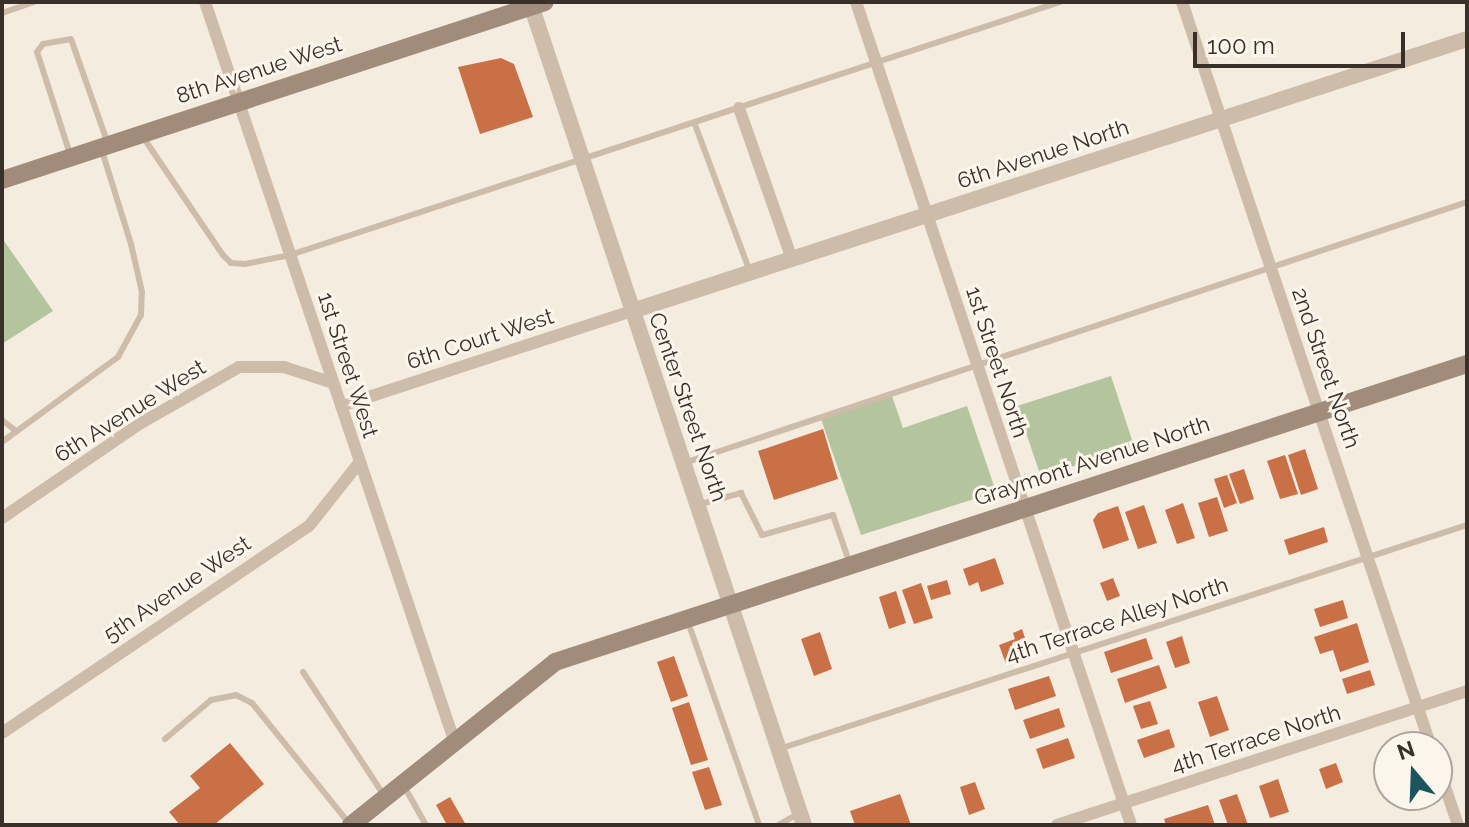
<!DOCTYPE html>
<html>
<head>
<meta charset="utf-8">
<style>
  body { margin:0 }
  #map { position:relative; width:1469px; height:827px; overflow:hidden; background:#f4ecdf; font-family:Raleway,sans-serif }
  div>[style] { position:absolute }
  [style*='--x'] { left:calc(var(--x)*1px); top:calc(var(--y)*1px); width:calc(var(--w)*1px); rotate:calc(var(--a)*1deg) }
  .green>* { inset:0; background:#b4c49e }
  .building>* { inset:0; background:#ca7047 }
  .service>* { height:6px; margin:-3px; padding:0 3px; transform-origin:3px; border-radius:3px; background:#cdbcaa }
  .minor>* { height:12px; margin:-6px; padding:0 6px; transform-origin:6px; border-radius:6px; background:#cdbcaa }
  .tertiary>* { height:16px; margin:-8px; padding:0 8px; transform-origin:8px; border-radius:8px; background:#cdbcaa }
  .secondary>* { height:18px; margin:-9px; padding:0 9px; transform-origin:9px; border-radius:9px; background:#a18c7b }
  span { translate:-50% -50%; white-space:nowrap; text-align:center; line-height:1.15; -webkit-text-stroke:6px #fbf5ec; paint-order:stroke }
  .street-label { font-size:22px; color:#3a302a }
  .frame { position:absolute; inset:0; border:4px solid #3a302a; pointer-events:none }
  .north { position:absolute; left:1373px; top:731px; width:80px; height:80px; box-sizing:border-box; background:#fbf5ec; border:2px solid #aea69e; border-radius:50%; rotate:341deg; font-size:22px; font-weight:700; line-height:32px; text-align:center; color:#3a302a }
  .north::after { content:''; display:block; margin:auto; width:28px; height:36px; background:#1d555e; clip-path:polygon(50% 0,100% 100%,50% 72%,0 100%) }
  .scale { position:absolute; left:1193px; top:32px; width:212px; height:36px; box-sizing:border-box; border:4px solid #3a302a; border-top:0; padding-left:10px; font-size:24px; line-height:28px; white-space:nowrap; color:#3a302a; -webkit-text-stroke:6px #fbf5ec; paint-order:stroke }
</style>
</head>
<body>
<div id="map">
  <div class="green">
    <div style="clip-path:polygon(2px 238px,53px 311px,2px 344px)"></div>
    <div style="clip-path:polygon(1111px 376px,1134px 446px,1041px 477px,1017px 406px)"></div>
    <div style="clip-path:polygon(892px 396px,903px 428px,967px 406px,996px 492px,861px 535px,821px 419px)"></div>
  </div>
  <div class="building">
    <div style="clip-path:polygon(501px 58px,514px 64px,533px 117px,480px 134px,458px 67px)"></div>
    <div style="clip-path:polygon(823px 429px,838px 479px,774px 500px,758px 451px)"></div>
    <div style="clip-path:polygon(1305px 449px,1318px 489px,1301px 495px,1288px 455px)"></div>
    <div style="clip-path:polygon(1285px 455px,1298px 494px,1280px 499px,1267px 461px)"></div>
    <div style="clip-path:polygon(1244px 469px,1254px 499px,1240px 504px,1229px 474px)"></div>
    <div style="clip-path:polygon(1227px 475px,1237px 503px,1224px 508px,1214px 479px)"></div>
    <div style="clip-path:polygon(1217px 497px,1228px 531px,1209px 537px,1198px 503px)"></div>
    <div style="clip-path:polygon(1183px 503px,1195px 538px,1177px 544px,1165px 510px)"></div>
    <div style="clip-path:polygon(1144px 505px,1157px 543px,1138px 549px,1125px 512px)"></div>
    <div style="clip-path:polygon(1118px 506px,1129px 540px,1103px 549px,1093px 520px,1098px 513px)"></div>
    <div style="clip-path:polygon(1324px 527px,1328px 542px,1289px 555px,1284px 540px)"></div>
    <div style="clip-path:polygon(995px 558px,1004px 584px,981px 592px,978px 582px,969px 586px,963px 569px)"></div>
    <div style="clip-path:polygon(1113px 578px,1120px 596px,1107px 601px,1100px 583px)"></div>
    <div style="clip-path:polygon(947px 580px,951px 594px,931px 600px,927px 586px)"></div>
    <div style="clip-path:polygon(921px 583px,933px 618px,914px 624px,902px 590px)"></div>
    <div style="clip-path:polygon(896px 591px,906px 623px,889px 629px,879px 597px)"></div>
    <div style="clip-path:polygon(1343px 600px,1348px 618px,1320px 627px,1314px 609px)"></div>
    <div style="clip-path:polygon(1357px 623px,1369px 662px,1340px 672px,1333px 650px,1320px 654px,1314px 637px)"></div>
    <div style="clip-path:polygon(1022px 629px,1031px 655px,1006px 664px,999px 645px,1015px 639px,1013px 633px)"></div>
    <div style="clip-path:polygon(820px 632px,832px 669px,814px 676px,801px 639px)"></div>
    <div style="clip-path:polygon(1182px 636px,1190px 663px,1175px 668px,1166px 642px)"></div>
    <div style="clip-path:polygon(1146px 638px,1153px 659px,1111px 673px,1104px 652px)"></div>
    <div style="clip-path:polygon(674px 656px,688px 696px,671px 702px,657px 662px)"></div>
    <div style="clip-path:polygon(1159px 665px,1167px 688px,1125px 703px,1117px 679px)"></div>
    <div style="clip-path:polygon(1370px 670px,1375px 685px,1347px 694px,1342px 679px)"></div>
    <div style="clip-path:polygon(1049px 676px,1056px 696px,1015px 710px,1008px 689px)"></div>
    <div style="clip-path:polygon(1217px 696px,1229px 730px,1210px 737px,1198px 702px)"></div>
    <div style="clip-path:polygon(1150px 701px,1158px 724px,1141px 729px,1133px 706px)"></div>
    <div style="clip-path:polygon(689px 702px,708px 760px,691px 765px,672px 708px)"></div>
    <div style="clip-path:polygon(1059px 708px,1065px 727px,1030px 739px,1023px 720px)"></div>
    <div style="clip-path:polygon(1169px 729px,1175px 747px,1144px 758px,1137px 740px)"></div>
    <div style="clip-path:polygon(1068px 738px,1075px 758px,1043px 769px,1036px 749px)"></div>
    <div style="clip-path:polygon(230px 743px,264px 784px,214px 825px,180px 825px,169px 812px,200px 788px,190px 776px)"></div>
    <div style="clip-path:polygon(1336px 763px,1343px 782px,1326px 789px,1319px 769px)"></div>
    <div style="clip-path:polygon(709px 767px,722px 805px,705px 810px,692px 772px)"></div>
    <div style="clip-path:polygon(1278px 779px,1289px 812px,1270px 818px,1259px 786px)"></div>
    <div style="clip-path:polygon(975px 782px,985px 809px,969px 815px,960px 787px)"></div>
    <div style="clip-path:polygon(900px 794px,911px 825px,855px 825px,850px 811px)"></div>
    <div style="clip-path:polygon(1237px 794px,1248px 825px,1228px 825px,1219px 800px)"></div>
    <div style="clip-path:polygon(450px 797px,466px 825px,447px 825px,436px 805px)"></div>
    <div style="clip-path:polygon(1208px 805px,1215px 825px,1166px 825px,1164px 819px)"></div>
  </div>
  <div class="service">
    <div style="--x:2;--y:13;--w:34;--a:-19"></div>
    <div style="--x:694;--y:122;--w:157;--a:69.5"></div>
    <div style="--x:143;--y:137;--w:143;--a:55.9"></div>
    <div style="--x:223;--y:255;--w:11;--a:45"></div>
    <div style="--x:231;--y:263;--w:14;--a:4"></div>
    <div style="--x:245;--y:264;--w:46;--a:-11.3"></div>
    <div style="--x:290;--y:255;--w:810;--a:-18.19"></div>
    <div style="--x:70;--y:154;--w:107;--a:-107.9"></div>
    <div style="--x:37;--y:52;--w:10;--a:-53"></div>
    <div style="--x:43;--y:44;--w:28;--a:-10"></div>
    <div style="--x:71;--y:39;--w:108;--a:70.6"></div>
    <div style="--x:2;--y:420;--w:18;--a:38"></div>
    <div style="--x:2;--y:442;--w:144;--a:-36.2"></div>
    <div style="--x:118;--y:357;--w:48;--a:-61.3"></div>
    <div style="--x:141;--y:315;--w:23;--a:-88"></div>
    <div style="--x:142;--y:292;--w:49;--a:-102.9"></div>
    <div style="--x:131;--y:244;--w:97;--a:-107.3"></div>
    <div style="--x:687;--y:462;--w:822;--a:-18.43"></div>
    <div style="--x:697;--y:505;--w:46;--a:-15.3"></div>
    <div style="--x:741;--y:493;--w:47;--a:63.4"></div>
    <div style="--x:762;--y:535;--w:74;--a:-15.7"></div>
    <div style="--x:833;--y:515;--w:52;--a:70.9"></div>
    <div style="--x:688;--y:622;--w:215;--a:70.7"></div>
    <div style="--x:303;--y:672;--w:146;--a:56.7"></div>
    <div style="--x:165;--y:739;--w:60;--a:-40.3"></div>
    <div style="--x:211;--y:700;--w:25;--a:-11"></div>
    <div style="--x:236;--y:695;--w:18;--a:27"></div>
    <div style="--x:252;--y:703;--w:153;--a:51.1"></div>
    <div style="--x:779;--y:749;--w:724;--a:-18.03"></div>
    <div style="--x:404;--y:786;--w:45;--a:60.6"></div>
    <div style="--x:778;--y:825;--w:25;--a:-29"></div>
  </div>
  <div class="minor">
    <div style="--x:205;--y:2;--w:779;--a:71.36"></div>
    <div style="--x:856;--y:2;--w:868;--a:71.52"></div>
    <div style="--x:1182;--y:2;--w:786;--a:71.52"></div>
    <div style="--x:739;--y:108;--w:160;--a:70.7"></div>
    <div style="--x:341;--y:406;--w:306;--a:-18.1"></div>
    <div style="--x:2;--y:518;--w:168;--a:-34.4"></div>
    <div style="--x:141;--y:423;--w:113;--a:-29.7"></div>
    <div style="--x:239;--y:367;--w:45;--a:0"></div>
    <div style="--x:284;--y:367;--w:52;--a:18.1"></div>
    <div style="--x:2;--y:733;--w:370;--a:-34"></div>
    <div style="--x:309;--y:526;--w:80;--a:-51.6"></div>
    <div style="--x:1437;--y:763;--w:65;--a:71.3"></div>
    <div style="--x:1057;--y:825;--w:431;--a:-18.1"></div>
  </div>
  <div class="tertiary">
    <div style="--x:530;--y:2;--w:867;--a:71.59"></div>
    <div style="--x:632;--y:311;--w:878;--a:-18.04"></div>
  </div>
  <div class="secondary">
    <div style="--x:2;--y:180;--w:571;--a:-18.15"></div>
    <div style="--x:351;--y:825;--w:261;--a:-38.6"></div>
    <div style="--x:555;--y:662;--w:959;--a:-18.1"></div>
  </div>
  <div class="street-label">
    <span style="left:259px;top:70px;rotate:-18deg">8th Avenue West</span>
    <span style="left:1043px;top:154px;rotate:-18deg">6th Avenue North</span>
    <span style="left:480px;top:339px;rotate:-18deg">6th Court West</span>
    <span style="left:997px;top:362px;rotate:72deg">1st Street North</span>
    <span style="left:348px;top:365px;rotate:72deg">1st Street West</span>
    <span style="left:1326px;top:368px;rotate:71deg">2nd Street North</span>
    <span style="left:688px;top:407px;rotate:71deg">Center Street North</span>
    <span style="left:130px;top:411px;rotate:-32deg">6th Avenue West</span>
    <span style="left:1092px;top:461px;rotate:-18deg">Graymont Avenue North</span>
    <span style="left:177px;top:589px;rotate:-34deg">5th Avenue West</span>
    <span style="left:1117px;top:620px;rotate:-18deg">4th Terrace Alley North</span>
    <span style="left:1256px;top:739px;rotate:-18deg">4th Terrace North</span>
  </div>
  <div class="frame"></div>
  <div class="north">N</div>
  <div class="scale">100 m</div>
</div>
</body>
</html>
